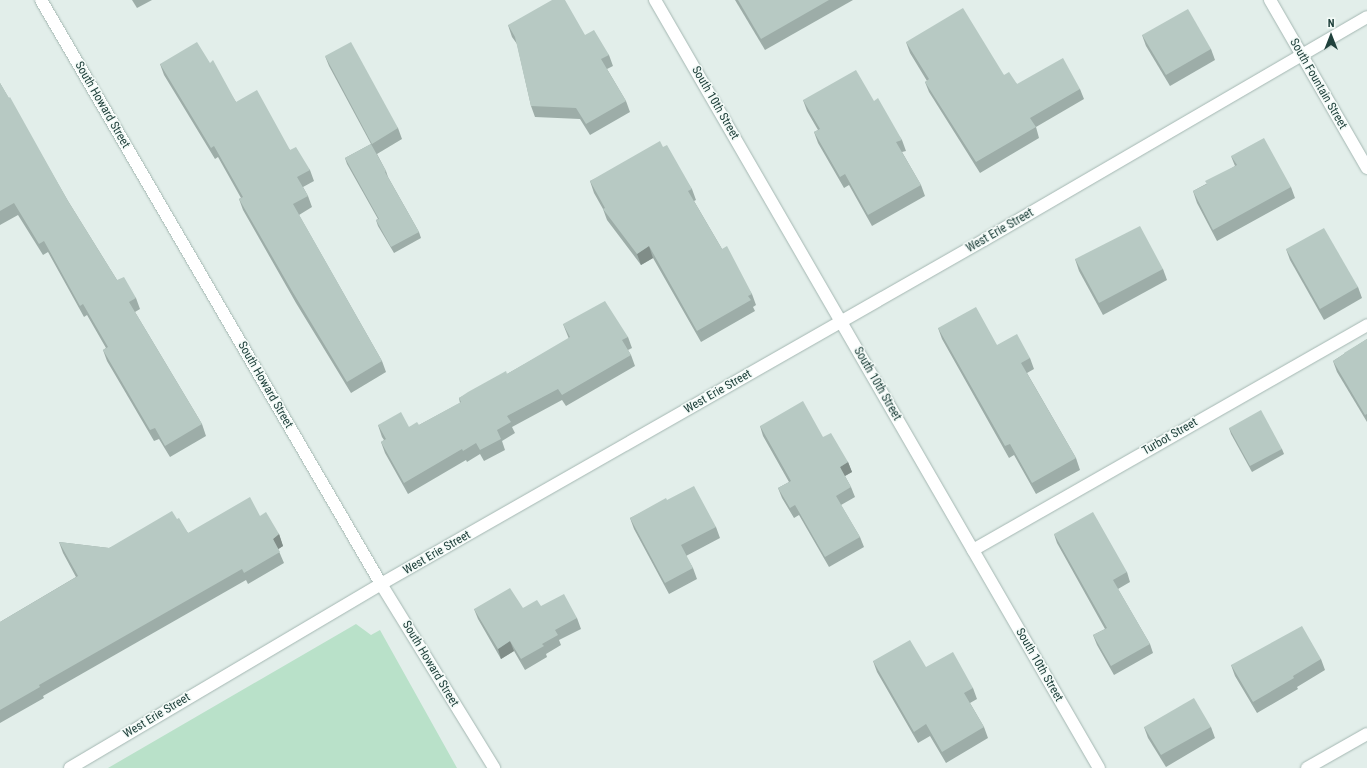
<!DOCTYPE html>
<html>
<head>
<meta charset="utf-8">
<style>
  body { margin:0 }
  #map { position:relative; width:1367px; height:768px; overflow:hidden; background:#e2eeea; font-family:"Roboto Condensed",sans-serif }
  div>[style] { position:absolute }
  [style*='--x'] { left:calc(var(--x)*1px); top:calc(var(--y)*1px); width:calc(var(--w)*1px); rotate:calc(var(--a)*1deg) }
  .green>* { inset:0; background:#b9e1c9 }
  .roads { filter:drop-shadow(0 0 1px #a4b7b2) drop-shadow(0 0 1px #a4b7b2) }
  .lane>* { height:12px; margin:-6px; padding:0 6px; transform-origin:6px; border-radius:6px; background:#fff }
  .street>* { height:12px; margin:-6px; padding:0 6px; transform-origin:6px; border-radius:6px; background:#fff }
  .wall>* { inset:0; background:#9dada8 }
  .shaded-wall>* { inset:0; background:#808d88 }
  .building>* { inset:0; background:#b7c9c3 }
  span { translate:-50% -50%; white-space:nowrap; text-align:center; line-height:1.15; -webkit-text-stroke:3px #f3faf7; paint-order:stroke }
  .street-label { font-size:12px; color:#20413c }
  .north { position:absolute; left:1311px; top:16px; width:40px; height:40px; -webkit-text-stroke:3px #f3faf7; paint-order:stroke; rotate:0deg; font-size:11px; font-weight:700; line-height:16px; text-align:center; color:#20413c }
  .north::after { content:''; display:block; margin:auto; width:14px; height:18px; background:#20413c; clip-path:polygon(50% 0,100% 100%,50% 72%,0 100%) }
</style>
</head>
<body>
<div id="map">
  <div class="green">
    <div style="clip-path:polygon(356px 624px,371px 635px,380px 630px,457px 768px,108px 768px)"></div>
  </div>
  <div class="roads">
    <div class="lane">
      <div style="--x:973;--y:550;--w:454;--a:-29.7"></div>
    </div>
    <div class="street">
      <div style="--x:41;--y:0;--w:676;--a:59.79"></div>
      <div style="--x:381;--y:584;--w:216;--a:58.4"></div>
      <div style="--x:655;--y:0;--w:887;--a:59.97"></div>
      <div style="--x:1270;--y:0;--w:194;--a:60"></div>
      <div style="--x:70;--y:768;--w:361;--a:-30.6"></div>
      <div style="--x:381;--y:584;--w:694;--a:-29.7"></div>
      <div style="--x:984;--y:240;--w:443;--a:-30.2"></div>
      <div style="--x:1307;--y:768;--w:69;--a:-29.5"></div>
    </div>
  </div>
  <div class="wall">
    <div style="clip-path:polygon(132px 0,152px 0,137px 8px)"></div>
    <div style="clip-path:polygon(735px 0,853px 0,765px 50px)"></div>
    <div style="clip-path:polygon(508px 25px,585px 35px,609px 55px,613px 66px,607px 69px,626px 101px,630px 112px,590px 135px,580px 119px,535px 117px,531px 106px,517px 44px,512px 37px)"></div>
    <div style="clip-path:polygon(1142px 35px,1211px 49px,1215px 60px,1170px 86px,1146px 46px)"></div>
    <div style="clip-path:polygon(906px 42px,1004px 75px,1017px 84px,1080px 89px,1084px 99px,1036px 127px,1039px 138px,980px 173px,929px 92px,925px 82px,927px 81px,910px 53px)"></div>
    <div style="clip-path:polygon(325px 56px,398px 128px,402px 139px,377px 154px,386px 171px,388px 177px,419px 232px,421px 238px,394px 253px,378px 226px,376px 220px,378px 219px,347px 164px,345px 158px,371px 144px,329px 66px)"></div>
    <div style="clip-path:polygon(210px 63px,236px 102px,290px 150px,310px 170px,314px 181px,303px 187px,308px 196px,312px 207px,299px 215px,382px 361px,386px 372px,351px 393px,296px 303px,243px 210px,239px 199px,241px 198px,218px 157px,215px 159px,164px 75px,160px 64px)"></div>
    <div style="clip-path:polygon(0 83px,68px 201px,117px 280px,136px 298px,140px 309px,135px 312px,202px 424px,206px 436px,170px 457px,159px 439px,154px 441px,107px 361px,103px 350px,106px 348px,87px 315px,84px 317px,48px 252px,43px 255px,18px 215px,0 225px)"></div>
    <div style="clip-path:polygon(803px 100px,874px 101px,902px 140px,906px 151px,902px 152px,921px 185px,925px 196px,872px 226px,849px 185px,844px 188px,818px 143px,814px 132px,818px 130px,807px 111px)"></div>
    <div style="clip-path:polygon(663px 147px,692px 189px,696px 200px,694px 201px,722px 249px,752px 294px,756px 305px,753px 307px,755px 311px,701px 342px,653px 258px,641px 265px,607px 220px,603px 209px,594px 193px,590px 181px)"></div>
    <div style="clip-path:polygon(1231px 156px,1291px 187px,1295px 198px,1217px 241px,1197px 203px,1193px 191px,1206px 184px,1235px 166px)"></div>
    <div style="clip-path:polygon(1286px 249px,1358px 287px,1362px 298px,1324px 320px,1290px 260px)"></div>
    <div style="clip-path:polygon(1075px 259px,1163px 269px,1167px 280px,1103px 315px,1079px 271px)"></div>
    <div style="clip-path:polygon(563px 324px,628px 337px,632px 348px,628px 350px,631px 355px,635px 366px,566px 406px,562px 400px,512px 427px,515px 433px,502px 441px,505px 450px,484px 461px,480px 454px,467px 462px,466px 460px,408px 494px,385px 453px,381px 442px,384px 440px,382px 437px,378px 425px,409px 427px,419px 425px,460px 403px,459px 398px,507px 374px,569px 339px)"></div>
    <div style="clip-path:polygon(938px 328px,997px 345px,1030px 358px,1034px 369px,1027px 373px,1076px 458px,1080px 470px,1036px 494px,1014px 455px,1009px 458px,942px 339px)"></div>
    <div style="clip-path:polygon(1367px 339px,1367px 422px,1337px 372px,1333px 361px)"></div>
    <div style="clip-path:polygon(760px 426px,823px 437px,848px 462px,852px 472px,845px 476px,851px 487px,855px 497px,841px 505px,860px 537px,864px 547px,829px 567px,799px 515px,794px 518px,782px 498px,778px 488px,789px 482px,763px 436px)"></div>
    <div style="clip-path:polygon(1229px 428px,1282px 449px,1284px 454px,1252px 472px,1231px 434px)"></div>
    <div style="clip-path:polygon(667px 500px,716px 527px,720px 538px,686px 556px,693px 568px,697px 579px,669px 594px,634px 529px,630px 518px)"></div>
    <div style="clip-path:polygon(260px 516px,279px 534px,283px 546px,278px 549px,284px 563px,248px 584px,246px 580px,43px 696px,44px 698px,0 723px,0 622px,76px 577px,63px 553px,59px 542px,109px 548px,177px 519px,188px 533px)"></div>
    <div style="clip-path:polygon(1054px 534px,1127px 572px,1130px 582px,1118px 589px,1150px 644px,1153px 653px,1114px 675px,1097px 645px,1093px 635px,1105px 629px,1057px 543px)"></div>
    <div style="clip-path:polygon(541px 606px,577px 618px,581px 629px,559px 640px,561px 645px,546px 654px,547px 657px,525px 670px,514px 651px,501px 659px,478px 619px,474px 609px,523px 608px)"></div>
    <div style="clip-path:polygon(1321px 659px,1325px 670px,1297px 687px,1298px 689px,1257px 713px,1235px 676px,1231px 665px)"></div>
    <div style="clip-path:polygon(873px 661px,926px 667px,973px 688px,977px 699px,970px 703px,984px 727px,988px 738px,946px 763px,930px 736px,918px 743px,877px 672px)"></div>
    <div style="clip-path:polygon(1144px 727px,1211px 727px,1215px 738px,1166px 767px,1148px 738px)"></div>
  </div>
  <div class="shaded-wall">
    <div style="clip-path:polygon(649px 246px,653px 258px,641px 265px,637px 254px)"></div>
    <div style="clip-path:polygon(848px 462px,852px 472px,843px 477px,840px 467px)"></div>
    <div style="clip-path:polygon(279px 534px,283px 546px,277px 550px,273px 539px)"></div>
    <div style="clip-path:polygon(510px 641px,514px 651px,501px 659px,498px 649px)"></div>
  </div>
  <div class="building">
    <div style="clip-path:polygon(552px 0,565px 0,585px 35px,594px 30px,609px 55px,601px 59px,626px 101px,586px 124px,576px 108px,531px 106px,515px 37px,508px 25px)"></div>
    <div style="clip-path:polygon(738px 0,829px 0,761px 39px)"></div>
    <div style="clip-path:polygon(963px 8px,1004px 75px,1009px 72px,1017px 84px,1063px 58px,1080px 89px,1030px 118px,1036px 127px,976px 162px,925px 82px,929px 79px,906px 42px)"></div>
    <div style="clip-path:polygon(1188px 9px,1211px 49px,1166px 75px,1142px 35px)"></div>
    <div style="clip-path:polygon(197px 42px,210px 63px,213px 60px,236px 102px,257px 90px,290px 150px,296px 147px,310px 170px,297px 177px,308px 196px,293px 204px,382px 361px,347px 382px,292px 291px,239px 199px,243px 197px,214px 146px,211px 148px,160px 64px)"></div>
    <div style="clip-path:polygon(351px 42px,398px 128px,372px 144px,325px 56px)"></div>
    <div style="clip-path:polygon(856px 70px,874px 101px,878px 98px,902px 140px,896px 142px,921px 185px,868px 215px,845px 174px,840px 177px,814px 132px,820px 129px,803px 100px)"></div>
    <div style="clip-path:polygon(0 83px,9px 98px,10px 97px,68px 201px,117px 280px,124px 277px,136px 298px,129px 302px,202px 424px,165px 446px,155px 428px,150px 430px,103px 350px,108px 347px,83px 304px,80px 306px,44px 241px,39px 244px,14px 203px,0 211px)"></div>
    <div style="clip-path:polygon(1264px 138px,1291px 187px,1213px 230px,1193px 191px,1207px 184px,1205px 181px,1237px 165px,1231px 156px)"></div>
    <div style="clip-path:polygon(660px 141px,663px 147px,667px 145px,692px 189px,688px 191px,722px 249px,727px 246px,752px 294px,748px 296px,751px 300px,697px 331px,649px 246px,637px 254px,603px 209px,605px 208px,590px 181px)"></div>
    <div style="clip-path:polygon(371px 144px,386px 171px,385px 172px,419px 232px,391px 247px,376px 220px,379px 219px,345px 158px)"></div>
    <div style="clip-path:polygon(1140px 226px,1163px 269px,1099px 303px,1075px 259px)"></div>
    <div style="clip-path:polygon(1324px 228px,1358px 287px,1320px 309px,1286px 249px)"></div>
    <div style="clip-path:polygon(605px 301px,628px 337px,622px 340px,631px 355px,562px 395px,558px 389px,507px 416px,511px 422px,497px 430px,501px 439px,480px 450px,476px 443px,463px 451px,462px 449px,404px 483px,381px 442px,386px 439px,378px 425px,401px 412px,409px 427px,417px 422px,419px 425px,461px 402px,459px 398px,468px 392px,506px 371px,507px 374px,570px 337px,563px 324px)"></div>
    <div style="clip-path:polygon(976px 307px,997px 345px,1017px 334px,1030px 358px,1021px 363px,1076px 458px,1032px 483px,1010px 444px,1005px 446px,938px 328px)"></div>
    <div style="clip-path:polygon(1367px 339px,1367px 414px,1365px 415px,1333px 361px,1344px 354px,1344px 353px)"></div>
    <div style="clip-path:polygon(803px 401px,823px 437px,831px 433px,848px 462px,840px 467px,851px 487px,836px 496px,860px 537px,825px 557px,795px 505px,790px 508px,778px 488px,791px 481px,760px 426px)"></div>
    <div style="clip-path:polygon(1261px 410px,1282px 449px,1250px 466px,1229px 428px)"></div>
    <div style="clip-path:polygon(694px 486px,716px 527px,681px 545px,693px 568px,665px 583px,630px 518px,666px 498px,667px 500px)"></div>
    <div style="clip-path:polygon(250px 497px,260px 516px,266px 512px,279px 534px,273px 539px,280px 552px,244px 573px,242px 569px,39px 685px,40px 687px,0 710px,0 622px,78px 576px,59px 542px,109px 548px,172px 511px,177px 519px,179px 518px,188px 533px)"></div>
    <div style="clip-path:polygon(1093px 512px,1127px 572px,1113px 580px,1150px 644px,1111px 666px,1093px 635px,1107px 628px,1054px 534px)"></div>
    <div style="clip-path:polygon(510px 588px,523px 608px,537px 600px,541px 606px,564px 594px,577px 618px,555px 630px,558px 635px,542px 644px,544px 646px,521px 659px,510px 641px,498px 649px,474px 609px)"></div>
    <div style="clip-path:polygon(1302px 626px,1321px 659px,1293px 676px,1294px 678px,1253px 702px,1231px 665px)"></div>
    <div style="clip-path:polygon(910px 640px,926px 667px,953px 652px,973px 688px,964px 693px,984px 727px,942px 752px,926px 724px,914px 732px,873px 661px)"></div>
    <div style="clip-path:polygon(1194px 698px,1211px 727px,1161px 755px,1144px 727px)"></div>
  </div>
  <div class="street-label">
    <span style="left:1318px;top:84px;rotate:60deg">South Fountain Street</span>
    <span style="left:715px;top:103px;rotate:60deg">South 10th Street</span>
    <span style="left:102px;top:105px;rotate:60deg">South Howard Street</span>
    <span style="left:1000px;top:231px;rotate:-30deg">West Erie Street</span>
    <span style="left:877px;top:384px;rotate:60deg">South 10th Street</span>
    <span style="left:265px;top:385px;rotate:60deg">South Howard Street</span>
    <span style="left:718px;top:392px;rotate:-30deg">West Erie Street</span>
    <span style="left:1170px;top:437px;rotate:-30deg">Turbot Street</span>
    <span style="left:437px;top:553px;rotate:-30deg">West Erie Street</span>
    <span style="left:430px;top:664px;rotate:59deg">South Howard Street</span>
    <span style="left:1039px;top:665px;rotate:60deg">South 10th Street</span>
    <span style="left:157px;top:716px;rotate:-31deg">West Erie Street</span>
  </div>
  <div class="north">N</div>
</div>
</body>
</html>
